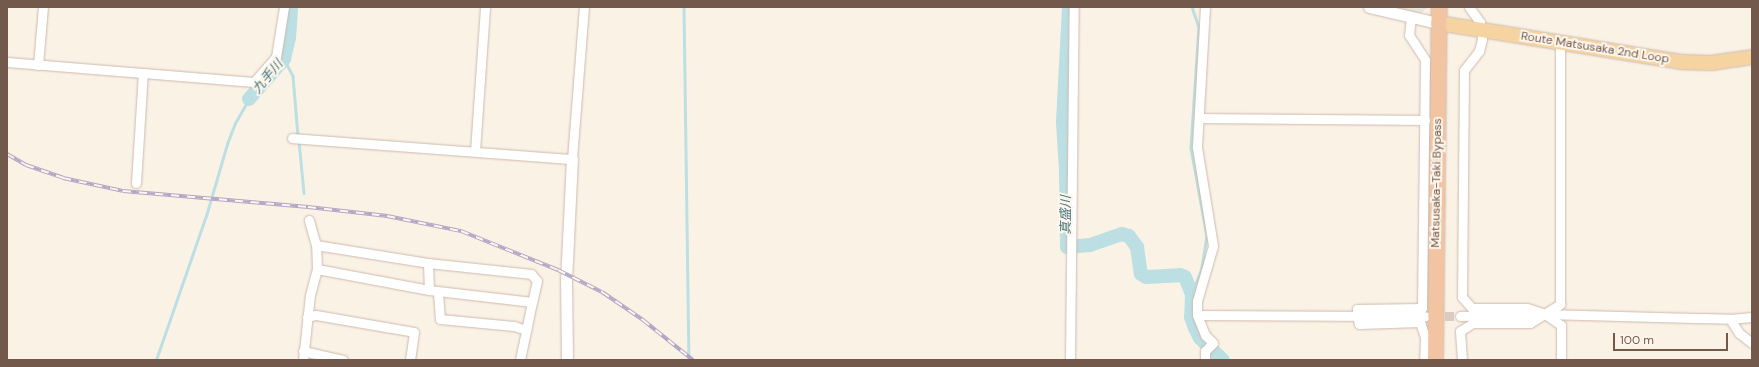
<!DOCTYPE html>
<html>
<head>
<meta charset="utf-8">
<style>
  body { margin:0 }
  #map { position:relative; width:1759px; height:367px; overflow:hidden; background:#fbf2e6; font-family:"DM Sans","Noto Sans JP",sans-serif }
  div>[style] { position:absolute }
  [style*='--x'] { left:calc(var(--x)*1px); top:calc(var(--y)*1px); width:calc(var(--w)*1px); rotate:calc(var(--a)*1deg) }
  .industrial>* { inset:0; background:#ebe5df }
  .stream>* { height:2.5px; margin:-1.25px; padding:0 1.25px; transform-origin:1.25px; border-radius:1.25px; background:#bbdfe3 }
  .river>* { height:14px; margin:-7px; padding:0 7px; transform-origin:7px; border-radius:7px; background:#bbdfe3 }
  .minor-tunnel>* { height:9px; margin-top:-4.5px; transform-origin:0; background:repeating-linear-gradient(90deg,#d9ccc0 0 9px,transparent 0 13.5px) }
  .roads { filter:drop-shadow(0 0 1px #ccbaad) drop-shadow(0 0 1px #ccbaad) }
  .minor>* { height:9px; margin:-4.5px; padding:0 4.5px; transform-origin:4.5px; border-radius:4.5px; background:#fff }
  .tertiary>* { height:11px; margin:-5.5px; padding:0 5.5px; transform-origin:5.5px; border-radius:5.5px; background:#fff }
  .primary>* { height:14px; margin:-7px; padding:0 7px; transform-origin:7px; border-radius:7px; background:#f5d4a2 }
  .trunk>* { height:15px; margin:-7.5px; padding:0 7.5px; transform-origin:7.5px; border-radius:7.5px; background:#f3c4a1 }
  .rail>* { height:4px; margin-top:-2px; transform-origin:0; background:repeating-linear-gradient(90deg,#fef6ec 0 8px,#b4a5c4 0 16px); box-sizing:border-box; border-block:1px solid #b4a5c4 }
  span { translate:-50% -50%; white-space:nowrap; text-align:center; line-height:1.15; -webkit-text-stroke:4px #fef6ec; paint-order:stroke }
  .street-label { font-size:12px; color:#72594c }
  .water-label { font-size:13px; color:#44767e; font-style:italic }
  .frame { position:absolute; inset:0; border:8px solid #72594c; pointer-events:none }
  .scale { position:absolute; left:1613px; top:333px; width:115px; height:18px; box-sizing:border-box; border:2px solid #72594c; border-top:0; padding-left:5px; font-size:12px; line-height:14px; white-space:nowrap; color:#72594c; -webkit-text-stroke:3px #fef6ec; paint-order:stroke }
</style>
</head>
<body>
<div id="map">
  <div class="industrial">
    <div style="clip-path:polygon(1367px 7px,1429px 7px,1418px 15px)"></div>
  </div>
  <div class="stream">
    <div style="--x:684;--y:7;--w:353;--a:89.2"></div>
    <div style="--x:1192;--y:7;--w:21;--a:71"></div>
    <div style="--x:1199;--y:27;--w:121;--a:93.8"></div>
    <div style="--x:1191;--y:148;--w:89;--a:79.7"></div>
    <div style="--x:1207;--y:236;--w:33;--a:99"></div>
    <div style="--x:1202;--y:269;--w:27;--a:112"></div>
    <div style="--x:284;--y:59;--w:19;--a:62"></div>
    <div style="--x:293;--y:76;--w:60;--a:85.2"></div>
    <div style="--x:299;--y:141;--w:52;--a:84.5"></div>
    <div style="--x:156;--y:360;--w:152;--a:-70.9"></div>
    <div style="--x:206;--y:216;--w:75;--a:-73.7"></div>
    <div style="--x:227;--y:144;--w:22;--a:-69"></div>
    <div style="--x:235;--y:123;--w:28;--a:-60"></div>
  </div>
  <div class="river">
    <div style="--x:1069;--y:7;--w:116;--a:93"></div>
    <div style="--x:1063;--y:123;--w:48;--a:86.4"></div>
    <div style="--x:1066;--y:171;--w:76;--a:89.2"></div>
    <div style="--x:1067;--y:247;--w:23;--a:-5"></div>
    <div style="--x:1090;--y:245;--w:34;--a:-19"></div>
    <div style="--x:1122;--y:234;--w:7;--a:16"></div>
    <div style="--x:1129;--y:236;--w:14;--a:54"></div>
    <div style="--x:1137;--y:247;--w:27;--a:82"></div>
    <div style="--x:1141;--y:274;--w:6;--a:31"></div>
    <div style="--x:1146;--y:277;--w:34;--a:-3"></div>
    <div style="--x:1180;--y:275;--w:5;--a:22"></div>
    <div style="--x:1185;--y:277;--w:18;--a:68"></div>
    <div style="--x:1192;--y:294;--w:23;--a:92"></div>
    <div style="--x:1191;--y:317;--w:12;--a:70"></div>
    <div style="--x:1195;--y:328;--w:11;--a:63"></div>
    <div style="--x:1200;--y:338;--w:32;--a:44"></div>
    <div style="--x:249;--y:99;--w:53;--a:-48.8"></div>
    <div style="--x:284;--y:59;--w:22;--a:-77"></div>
    <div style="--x:289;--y:38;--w:31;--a:-86"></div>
  </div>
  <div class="minor-tunnel">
    <div style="--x:1432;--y:316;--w:28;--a:0"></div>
  </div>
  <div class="roads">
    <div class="minor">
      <div style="--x:1205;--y:7;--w:140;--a:93.3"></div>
      <div style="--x:1197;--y:147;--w:100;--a:80.8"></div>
      <div style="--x:1213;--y:246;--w:57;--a:106.2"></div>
      <div style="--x:1197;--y:301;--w:14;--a:90"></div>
      <div style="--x:1197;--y:315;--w:22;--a:68"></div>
      <div style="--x:1205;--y:335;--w:11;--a:45"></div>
      <div style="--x:1213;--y:343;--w:11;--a:135"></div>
      <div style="--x:1205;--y:351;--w:9;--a:90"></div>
      <div style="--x:1469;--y:7;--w:19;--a:54"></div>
      <div style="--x:1480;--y:22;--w:17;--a:83"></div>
      <div style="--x:1482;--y:39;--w:12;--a:104"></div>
      <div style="--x:1479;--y:51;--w:24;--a:128"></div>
      <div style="--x:1464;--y:70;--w:227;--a:90.5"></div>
      <div style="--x:1462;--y:297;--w:15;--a:48"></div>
      <div style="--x:1472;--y:308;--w:55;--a:0"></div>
      <div style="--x:1527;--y:308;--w:19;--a:18"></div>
      <div style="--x:1545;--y:314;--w:19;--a:35"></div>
      <div style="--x:1561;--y:325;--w:35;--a:90"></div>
      <div style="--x:1411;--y:17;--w:18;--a:96"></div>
      <div style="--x:1409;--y:35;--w:30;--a:57"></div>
      <div style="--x:1425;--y:60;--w:248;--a:90.7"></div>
      <div style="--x:1422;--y:308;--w:65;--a:179.1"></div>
      <div style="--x:1357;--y:309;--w:7;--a:90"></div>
      <div style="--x:1357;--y:316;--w:8;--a:76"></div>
      <div style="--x:1359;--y:324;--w:61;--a:-1.9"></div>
      <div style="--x:1420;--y:322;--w:16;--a:72"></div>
      <div style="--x:1425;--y:337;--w:23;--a:92"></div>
      <div style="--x:7;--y:62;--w:136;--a:4.6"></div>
      <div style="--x:38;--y:65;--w:58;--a:-85.1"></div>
      <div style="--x:1199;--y:118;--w:226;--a:0.5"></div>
      <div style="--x:292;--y:138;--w:281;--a:4.3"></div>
      <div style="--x:572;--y:159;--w:152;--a:-85.5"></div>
      <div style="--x:475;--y:151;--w:144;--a:-86"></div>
      <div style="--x:136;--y:183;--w:110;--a:-86.4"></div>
      <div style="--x:143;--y:73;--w:111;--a:4.6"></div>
      <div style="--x:254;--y:82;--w:33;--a:-49"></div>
      <div style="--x:276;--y:57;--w:51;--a:-80.9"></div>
      <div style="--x:316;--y:245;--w:113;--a:9.1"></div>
      <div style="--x:428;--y:263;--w:27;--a:88"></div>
      <div style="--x:428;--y:263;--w:104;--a:6.1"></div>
      <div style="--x:531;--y:274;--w:9;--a:49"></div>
      <div style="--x:537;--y:281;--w:22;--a:103"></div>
      <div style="--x:317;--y:269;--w:114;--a:10.6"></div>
      <div style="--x:429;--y:290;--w:104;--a:6.6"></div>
      <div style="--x:532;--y:302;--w:59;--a:101.7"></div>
      <div style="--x:438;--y:292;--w:27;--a:86"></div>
      <div style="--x:440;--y:319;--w:74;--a:5.4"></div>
      <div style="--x:514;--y:326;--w:13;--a:18"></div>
      <div style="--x:1197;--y:315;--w:228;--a:0.3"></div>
      <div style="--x:1460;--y:316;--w:85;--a:-1.3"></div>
      <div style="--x:1545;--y:314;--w:185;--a:1.5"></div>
      <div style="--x:1730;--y:319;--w:22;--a:-5"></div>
      <div style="--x:307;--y:317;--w:9;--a:-13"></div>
      <div style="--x:316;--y:315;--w:99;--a:9.8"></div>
      <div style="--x:414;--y:332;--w:28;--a:98"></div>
      <div style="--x:1730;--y:319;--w:17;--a:57"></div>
      <div style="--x:1739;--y:333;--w:16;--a:38"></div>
      <div style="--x:303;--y:351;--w:41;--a:12.7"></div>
      <div style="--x:303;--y:360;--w:65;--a:-83.9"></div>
      <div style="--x:310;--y:295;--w:27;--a:-75"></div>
      <div style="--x:317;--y:269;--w:24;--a:-92"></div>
      <div style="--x:316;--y:245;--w:26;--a:-106"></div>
      <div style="--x:1070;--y:360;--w:353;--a:-89.4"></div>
      <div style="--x:1462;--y:360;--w:29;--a:-94"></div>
      <div style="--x:1460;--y:331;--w:15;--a:-32"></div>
      <div style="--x:1473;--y:323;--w:57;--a:0"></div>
      <div style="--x:1530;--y:323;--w:36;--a:-32"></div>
      <div style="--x:1560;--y:304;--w:260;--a:-90"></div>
    </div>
    <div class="tertiary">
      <div style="--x:1369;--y:7;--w:71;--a:13.1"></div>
      <div style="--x:567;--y:360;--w:79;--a:-90.7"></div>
      <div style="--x:566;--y:281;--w:122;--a:-87.2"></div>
    </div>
    <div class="primary">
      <div style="--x:1438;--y:23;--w:246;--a:9.1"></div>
      <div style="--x:1681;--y:62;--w:30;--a:2"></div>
      <div style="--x:1711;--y:63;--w:41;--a:-8.3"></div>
    </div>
    <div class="trunk">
      <div style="--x:1435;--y:360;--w:353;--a:-89.4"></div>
    </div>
  </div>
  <div class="rail">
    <div style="--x:7;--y:154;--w:22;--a:30"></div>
    <div style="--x:26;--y:165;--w:39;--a:19"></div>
    <div style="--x:63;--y:178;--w:61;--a:12.2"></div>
    <div style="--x:123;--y:191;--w:186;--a:4.9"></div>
    <div style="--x:308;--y:207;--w:80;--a:6.5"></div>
    <div style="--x:387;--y:216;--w:76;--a:11.5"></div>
    <div style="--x:461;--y:231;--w:105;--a:21.9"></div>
    <div style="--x:558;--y:270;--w:49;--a:26.6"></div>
    <div style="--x:602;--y:292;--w:50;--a:34.3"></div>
    <div style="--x:643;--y:320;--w:64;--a:38.7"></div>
  </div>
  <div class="street-label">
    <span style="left:1595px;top:48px;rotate:9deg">Route Matsusaka 2nd Loop</span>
    <span style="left:1437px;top:183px;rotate:-89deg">Matsusaka-Taki Bypass</span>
  </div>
  <div class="water-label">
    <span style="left:268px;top:77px;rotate:-50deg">九手川</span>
    <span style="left:1066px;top:215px;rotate:-90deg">真盛川</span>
  </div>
  <div class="frame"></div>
  <div class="scale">100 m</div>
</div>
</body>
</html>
